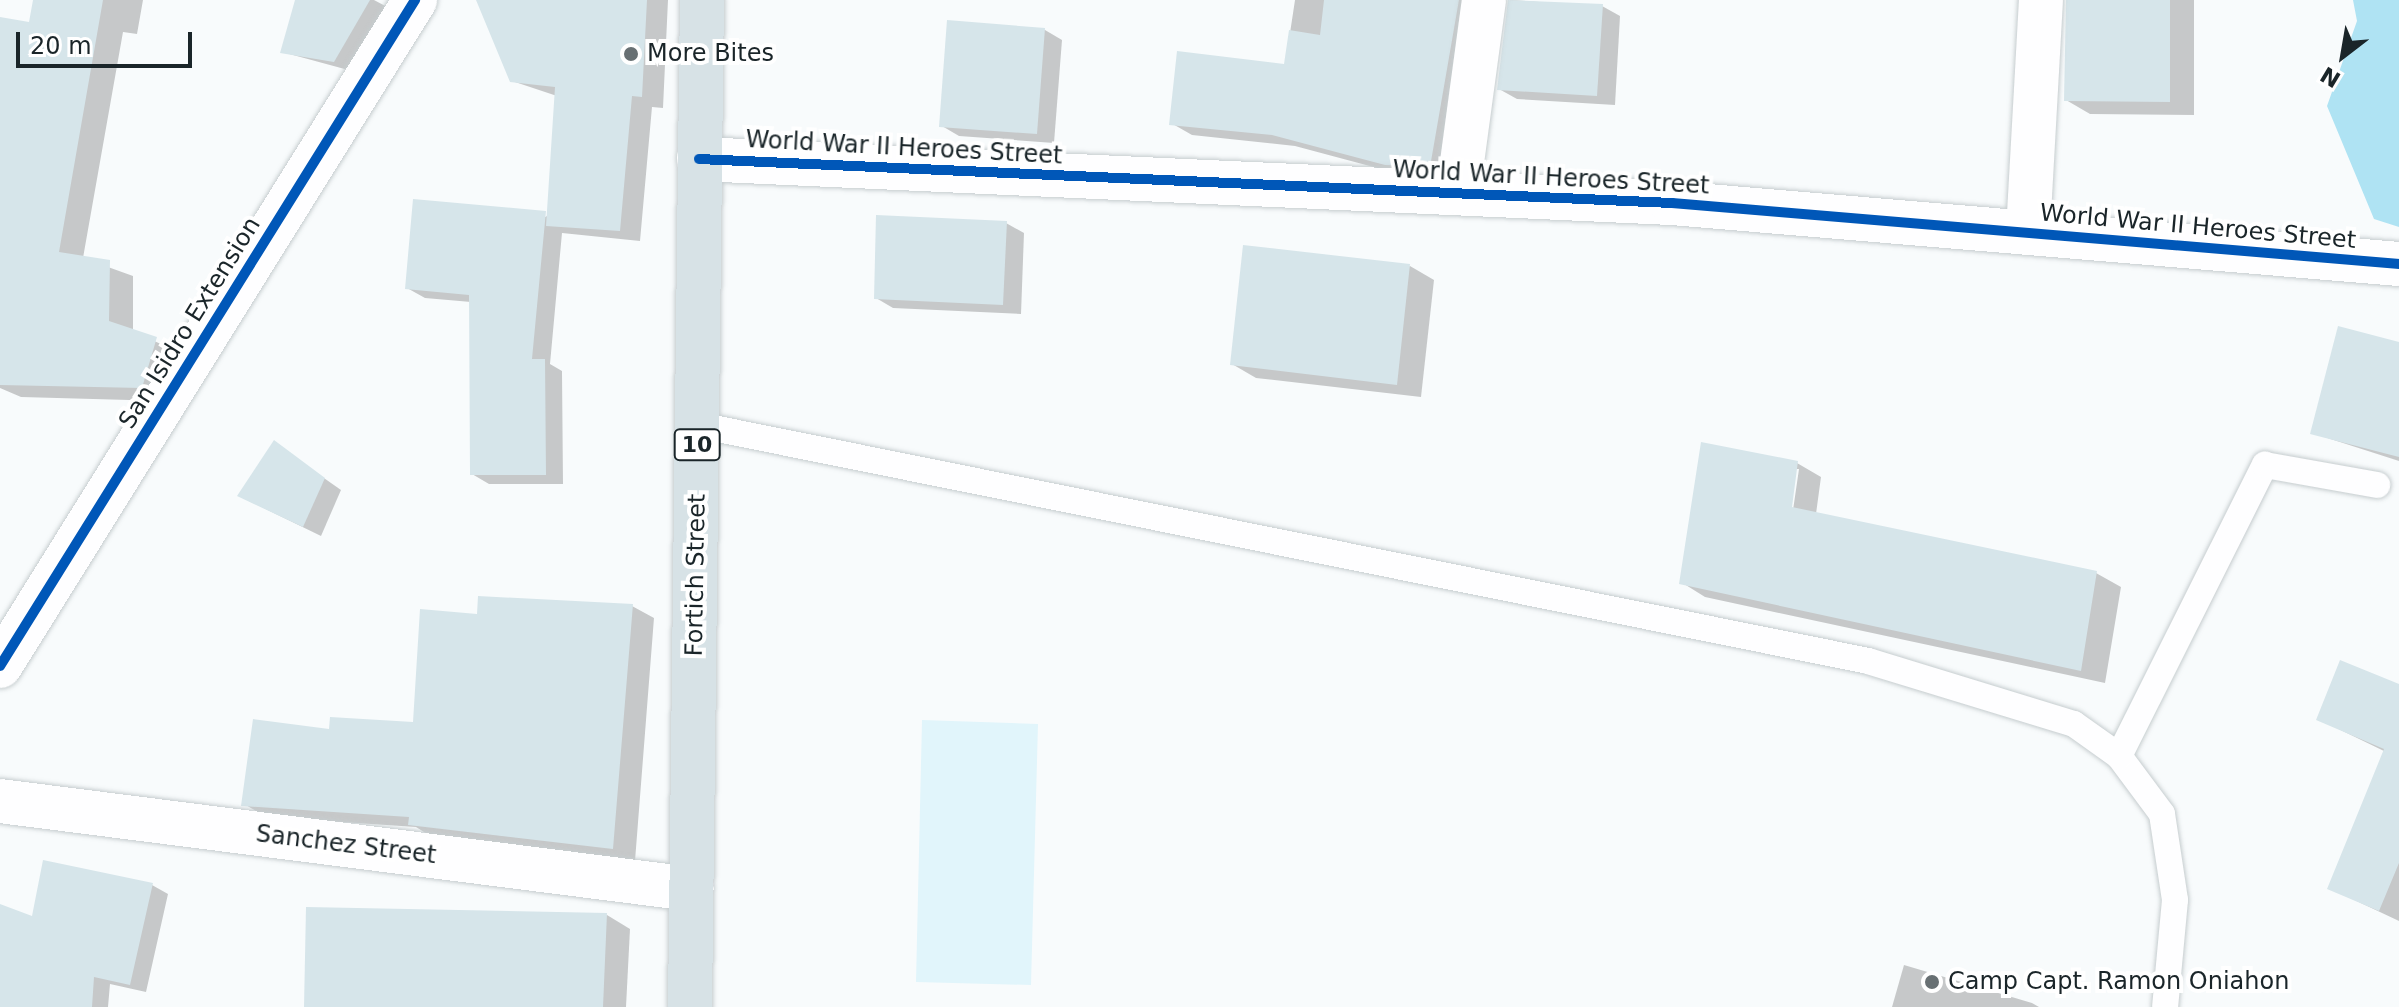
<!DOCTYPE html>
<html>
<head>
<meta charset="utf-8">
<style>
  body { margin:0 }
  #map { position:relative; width:2399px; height:1007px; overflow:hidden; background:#f8fbfc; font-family:"DejaVu Sans",sans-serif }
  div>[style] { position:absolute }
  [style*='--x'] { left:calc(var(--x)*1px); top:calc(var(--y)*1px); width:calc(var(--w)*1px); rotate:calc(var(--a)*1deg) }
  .green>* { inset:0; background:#e1f5fb }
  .forest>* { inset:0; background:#afe3f3 }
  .shadow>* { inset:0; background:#0003 }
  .building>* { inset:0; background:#d6e5ea }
  .roads { filter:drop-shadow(0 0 2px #c6cdcf) drop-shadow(0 0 2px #c6cdcf) }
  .service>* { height:26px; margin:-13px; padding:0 13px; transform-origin:13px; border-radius:13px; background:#fefeff }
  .minor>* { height:44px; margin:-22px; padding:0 22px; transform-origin:22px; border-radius:22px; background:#fefeff }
  .tertiary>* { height:44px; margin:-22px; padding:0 22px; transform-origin:22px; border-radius:22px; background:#fefeff }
  .trunk>* { height:44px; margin:-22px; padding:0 22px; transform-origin:22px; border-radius:22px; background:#d7e2e6 }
  .cycleway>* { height:10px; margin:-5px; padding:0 5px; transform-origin:5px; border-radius:5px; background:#0057b8 }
  .dots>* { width:22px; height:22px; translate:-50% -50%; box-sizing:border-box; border:4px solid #fff; border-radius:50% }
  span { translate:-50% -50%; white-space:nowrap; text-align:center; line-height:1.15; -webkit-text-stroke:8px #fff; paint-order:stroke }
  .shield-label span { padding:2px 6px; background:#fff; border:2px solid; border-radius:6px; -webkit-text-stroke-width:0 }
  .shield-label { font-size:22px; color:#1a2529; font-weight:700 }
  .poi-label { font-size:24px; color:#1a2529 }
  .left { translate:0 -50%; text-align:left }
  .street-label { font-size:24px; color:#1a2529 }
  .north { position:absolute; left:2303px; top:16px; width:80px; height:80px; -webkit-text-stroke:6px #fff; paint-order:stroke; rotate:211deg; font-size:22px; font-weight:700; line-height:32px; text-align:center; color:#1a2529 }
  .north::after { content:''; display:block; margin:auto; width:28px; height:36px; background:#1a2529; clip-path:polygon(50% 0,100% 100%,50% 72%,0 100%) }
  .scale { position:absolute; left:16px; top:32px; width:176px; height:36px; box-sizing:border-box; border:4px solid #1a2529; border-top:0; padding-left:10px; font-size:24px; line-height:28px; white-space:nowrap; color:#1a2529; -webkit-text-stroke:6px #fff; paint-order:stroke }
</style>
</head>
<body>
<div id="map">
  <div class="green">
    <div style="clip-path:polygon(922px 720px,1038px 724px,1031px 985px,916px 982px)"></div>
  </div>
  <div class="forest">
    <div style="clip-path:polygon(2353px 0,2399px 0,2399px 227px,2374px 219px,2327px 106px,2357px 21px)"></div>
  </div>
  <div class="shadow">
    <div style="clip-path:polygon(35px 0,143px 0,137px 34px,123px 32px,83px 258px,133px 276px,133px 331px,180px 353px,165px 401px,21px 397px,0 388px,0 19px,31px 25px)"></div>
    <div style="clip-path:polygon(297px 0,374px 0,389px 8px,352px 71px,282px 52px)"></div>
    <div style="clip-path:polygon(478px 0,668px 0,663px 108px,652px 107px,640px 241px,562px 233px,550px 364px,562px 371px,563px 484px,489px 484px,472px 474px,471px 302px,425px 298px,407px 288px,549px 215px,557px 96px,512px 81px)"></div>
    <div style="clip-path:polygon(1295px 0,1477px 0,1451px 178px,1407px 176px,1295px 146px,1192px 135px,1171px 123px,1285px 66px)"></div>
    <div style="clip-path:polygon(1510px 0,1602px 6px,1620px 16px,1615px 105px,1517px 99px,1499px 89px)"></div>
    <div style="clip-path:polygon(2066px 0,2194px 0,2194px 115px,2090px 114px,2066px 100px)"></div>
    <div style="clip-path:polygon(949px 22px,1045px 30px,1062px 40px,1054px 143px,959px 136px,942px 126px)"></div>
    <div style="clip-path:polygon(1006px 223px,1024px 233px,1021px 314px,893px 308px,876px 298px)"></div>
    <div style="clip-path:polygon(1410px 266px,1434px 280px,1421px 397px,1256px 378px,1232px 364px)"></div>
    <div style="clip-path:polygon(2399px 344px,2399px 461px,2312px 433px)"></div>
    <div style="clip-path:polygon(274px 443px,341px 490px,321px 536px,239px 496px)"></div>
    <div style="clip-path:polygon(evenodd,1797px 463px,1821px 477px,1816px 514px,2096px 573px,2121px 587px,2105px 683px,1705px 597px,1681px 582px,1797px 463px,1795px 469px,1799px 469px,1792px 517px,1789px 517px,1795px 469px)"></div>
    <div style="clip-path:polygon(632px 606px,654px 618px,635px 861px,432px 837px,416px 827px,266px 817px,244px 804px,331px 732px,415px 724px,479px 616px)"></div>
    <div style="clip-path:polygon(2399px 687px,2399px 921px,2329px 888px,2386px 752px,2318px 719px)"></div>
    <div style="clip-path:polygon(152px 885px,168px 894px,146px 992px,110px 984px,108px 1007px,0 1007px,0 906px,33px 918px)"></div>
    <div style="clip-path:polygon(607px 915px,630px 929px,626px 1007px,306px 1007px)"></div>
    <div style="clip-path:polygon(1904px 965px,2032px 1003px,2039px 1007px,1892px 1007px)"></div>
  </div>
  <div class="building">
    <div style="clip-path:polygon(33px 0,103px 0,59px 252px,110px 260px,109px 321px,157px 337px,142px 388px,0 385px,0 17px,29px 22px)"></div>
    <div style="clip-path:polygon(295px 0,370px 0,334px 62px,280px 53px)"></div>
    <div style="clip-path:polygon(476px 0,647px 0,642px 97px,632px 96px,620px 231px,546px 226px,555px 87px,510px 82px)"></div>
    <div style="clip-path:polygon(1324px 0,1459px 0,1430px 167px,1385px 165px,1272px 135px,1169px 125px,1177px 51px,1284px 64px,1289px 30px,1320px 35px)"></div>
    <div style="clip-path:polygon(1508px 0,1603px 4px,1597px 96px,1497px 90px)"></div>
    <div style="clip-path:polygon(2066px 0,2170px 0,2170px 102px,2064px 101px)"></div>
    <div style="clip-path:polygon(947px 20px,1045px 28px,1037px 134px,939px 127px)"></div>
    <div style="clip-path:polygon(413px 199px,546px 211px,532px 359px,545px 359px,546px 475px,470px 475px,469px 295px,405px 289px)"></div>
    <div style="clip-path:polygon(876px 215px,1007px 221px,1003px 305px,874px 299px)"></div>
    <div style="clip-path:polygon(1243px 245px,1410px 264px,1397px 385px,1230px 365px)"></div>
    <div style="clip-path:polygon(2338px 326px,2399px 342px,2399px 457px,2310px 434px)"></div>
    <div style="clip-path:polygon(274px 440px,325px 478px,303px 527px,237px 496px)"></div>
    <div style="clip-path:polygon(1701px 442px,1798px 461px,1792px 507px,2097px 571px,2081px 671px,1679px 584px)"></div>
    <div style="clip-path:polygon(478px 596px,633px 604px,613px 849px,408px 825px,409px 817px,241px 806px,253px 719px,329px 729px,330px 717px,413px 722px,420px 609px,477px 614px)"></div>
    <div style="clip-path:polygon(2340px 660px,2399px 684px,2399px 863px,2379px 911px,2327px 889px,2384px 749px,2316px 720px)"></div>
    <div style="clip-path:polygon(43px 860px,153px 883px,130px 985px,94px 977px,92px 1007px,0 1007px,0 904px,32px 916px)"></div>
    <div style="clip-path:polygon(306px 907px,607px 913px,603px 1007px,304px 1007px)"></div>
  </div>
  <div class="roads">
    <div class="service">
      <div style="--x:698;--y:425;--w:1194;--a:11.4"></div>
      <div style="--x:1868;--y:661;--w:215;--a:17"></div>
      <div style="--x:2074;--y:724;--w:55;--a:35.4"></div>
      <div style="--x:2119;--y:756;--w:72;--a:53.4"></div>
      <div style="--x:2162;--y:814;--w:87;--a:81.4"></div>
      <div style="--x:2175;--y:900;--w:107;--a:95.3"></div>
      <div style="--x:2119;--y:756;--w:326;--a:-63.4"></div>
      <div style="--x:2265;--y:465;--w:114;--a:10.1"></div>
    </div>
    <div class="minor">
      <div style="--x:699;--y:159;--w:974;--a:2.59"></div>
      <div style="--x:1672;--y:203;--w:730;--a:4.8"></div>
      <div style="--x:1458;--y:192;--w:194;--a:-82.3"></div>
      <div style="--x:2028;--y:232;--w:232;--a:-86.8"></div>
      <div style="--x:0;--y:801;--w:697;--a:7.26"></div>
    </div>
    <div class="tertiary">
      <div style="--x:0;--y:666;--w:785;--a:-58.07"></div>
    </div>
    <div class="trunk">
      <div style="--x:690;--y:1007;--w:1007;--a:-89.32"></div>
    </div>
  </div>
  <div class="cycleway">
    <div style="--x:699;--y:159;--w:974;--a:2.59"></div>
    <div style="--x:1672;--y:203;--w:730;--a:4.8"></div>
    <div style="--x:0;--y:666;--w:785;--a:-58.07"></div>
  </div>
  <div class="dots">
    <div style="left:631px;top:54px;background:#687073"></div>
    <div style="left:1932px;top:982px;background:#687073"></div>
  </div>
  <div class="shield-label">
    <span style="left:697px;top:445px">10</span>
  </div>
  <div class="poi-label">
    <span class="left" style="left:647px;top:54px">More Bites</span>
    <span class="left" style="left:1948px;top:982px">Camp Capt. Ramon Oniahon</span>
  </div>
  <div class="street-label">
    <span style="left:904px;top:148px;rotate:3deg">World War II Heroes Street</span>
    <span style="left:1551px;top:178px;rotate:3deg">World War II Heroes Street</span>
    <span style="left:2198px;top:227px;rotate:5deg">World War II Heroes Street</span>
    <span style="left:190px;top:323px;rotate:-58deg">San Isidro Extension</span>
    <span style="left:696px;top:575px;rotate:-89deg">Fortich Street</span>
    <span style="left:346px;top:845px;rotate:7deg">Sanchez Street</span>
  </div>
  <div class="north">N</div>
  <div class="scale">20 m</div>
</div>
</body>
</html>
